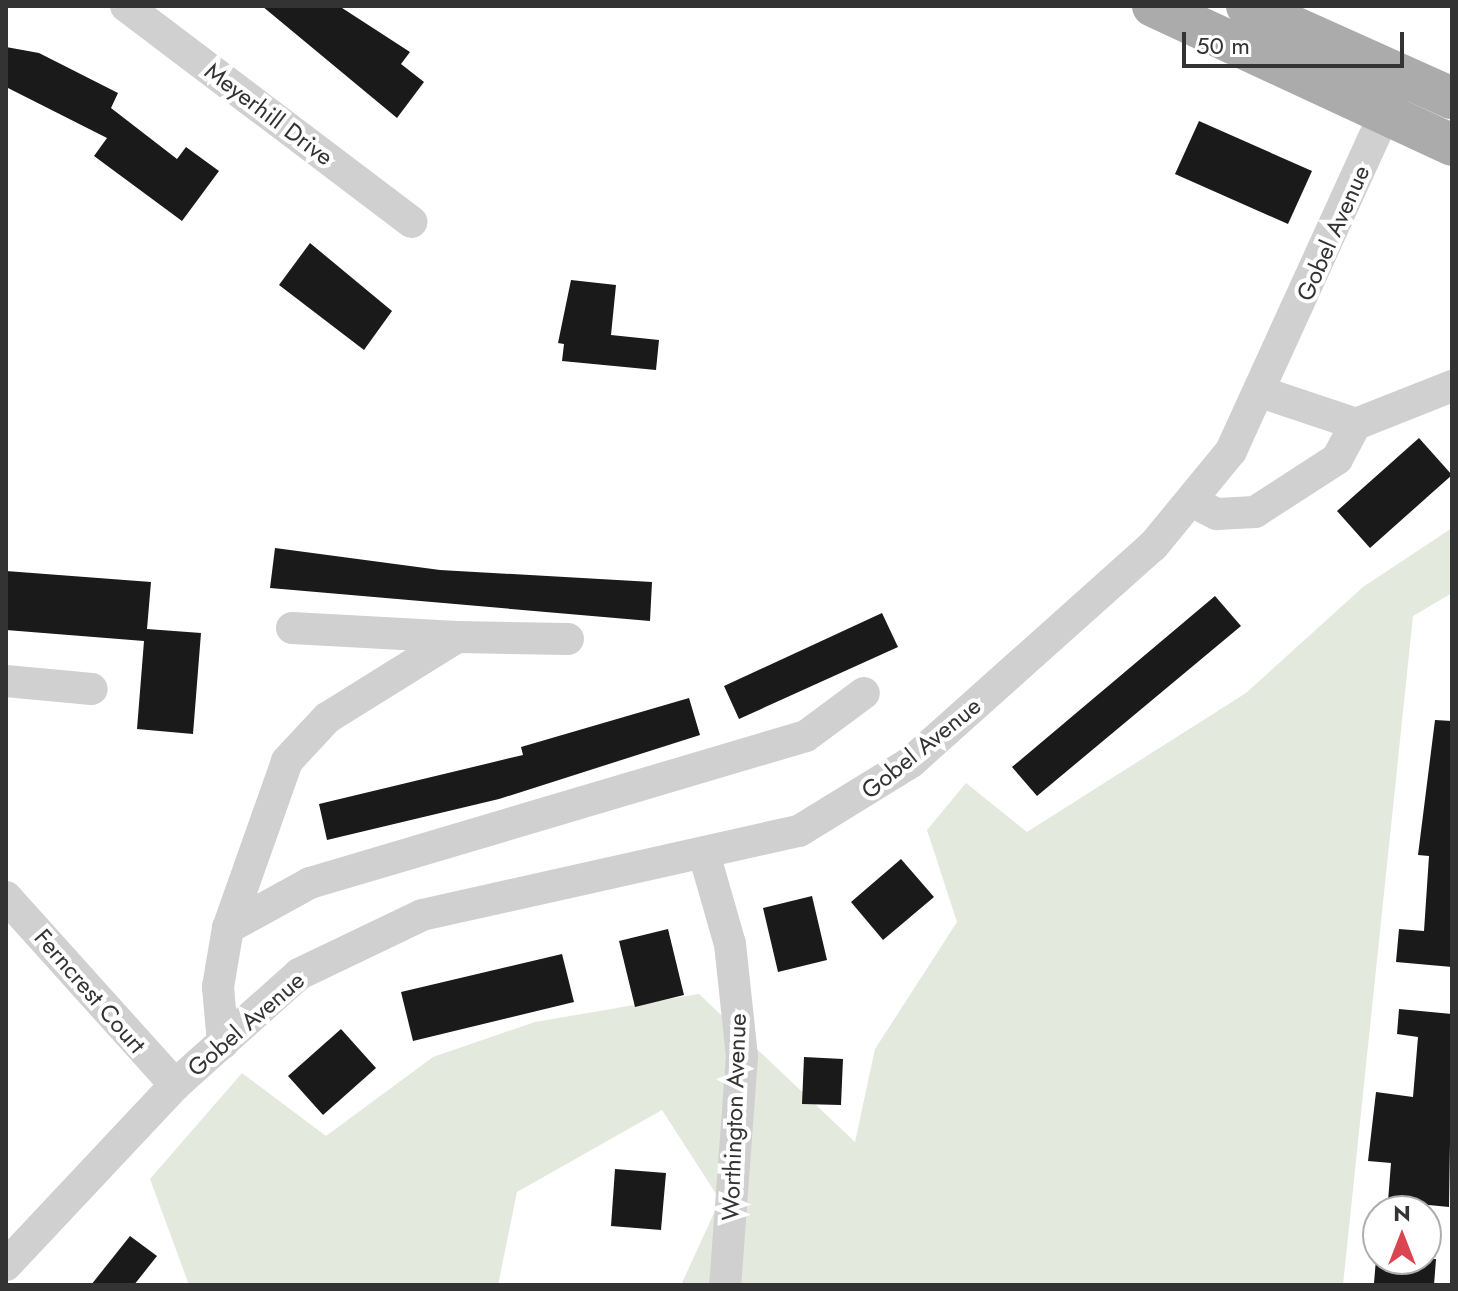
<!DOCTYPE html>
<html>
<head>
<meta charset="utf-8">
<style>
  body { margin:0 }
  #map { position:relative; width:1458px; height:1291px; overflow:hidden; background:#fff; font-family:Jost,sans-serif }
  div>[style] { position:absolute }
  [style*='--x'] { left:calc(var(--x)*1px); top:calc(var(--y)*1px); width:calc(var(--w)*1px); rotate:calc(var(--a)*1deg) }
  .green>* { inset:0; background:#e3e9dd }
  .building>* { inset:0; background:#1a1a1a }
  .minor>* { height:32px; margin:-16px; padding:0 16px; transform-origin:16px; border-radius:16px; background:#d0d0d0 }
  .major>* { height:42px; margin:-21px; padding:0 21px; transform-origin:21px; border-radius:21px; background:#ababab }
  span { translate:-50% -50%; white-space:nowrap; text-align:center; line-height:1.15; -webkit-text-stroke:8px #fff; paint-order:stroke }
  .street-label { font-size:24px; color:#333 }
  .frame { position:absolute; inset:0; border:8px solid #333; pointer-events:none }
  .north { position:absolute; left:1362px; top:1195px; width:80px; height:80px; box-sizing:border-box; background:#fff; border:2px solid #adadad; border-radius:50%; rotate:0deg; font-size:22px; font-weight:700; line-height:32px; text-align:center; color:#333 }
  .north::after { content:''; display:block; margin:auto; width:28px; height:36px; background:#da454f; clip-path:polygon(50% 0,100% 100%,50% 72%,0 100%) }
  .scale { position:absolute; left:1182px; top:32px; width:222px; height:36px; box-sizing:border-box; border:4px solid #333; border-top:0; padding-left:10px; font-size:24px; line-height:28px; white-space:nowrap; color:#333; -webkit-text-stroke:6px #fff; paint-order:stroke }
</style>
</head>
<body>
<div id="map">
  <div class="green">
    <div style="clip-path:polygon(1452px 528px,1452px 593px,1413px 616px,1343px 1285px,681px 1285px,720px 1200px,662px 1110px,517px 1192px,498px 1285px,189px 1285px,150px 1179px,242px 1073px,326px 1136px,433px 1057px,535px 1022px,699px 994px,855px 1142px,875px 1049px,957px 922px,927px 830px,966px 783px,1027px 832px,1246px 693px,1363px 587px)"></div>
  </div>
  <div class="building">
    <div style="clip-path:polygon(262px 6px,339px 6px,410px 52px,401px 64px,424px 82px,397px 118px)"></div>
    <div style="clip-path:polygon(6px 47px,39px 53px,118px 93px,111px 108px,177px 159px,186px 147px,219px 171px,182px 221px,94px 156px,107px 138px,6px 87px)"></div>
    <div style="clip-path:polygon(1199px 121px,1312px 171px,1288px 224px,1175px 174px)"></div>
    <div style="clip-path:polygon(310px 243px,392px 311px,364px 350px,279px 285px)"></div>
    <div style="clip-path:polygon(571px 280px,616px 285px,611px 335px,659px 340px,656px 370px,562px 361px,564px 344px,558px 343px)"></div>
    <div style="clip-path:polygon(1419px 438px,1452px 475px,1370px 548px,1337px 511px)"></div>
    <div style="clip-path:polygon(275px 548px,440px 570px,652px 582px,650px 621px,270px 588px)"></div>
    <div style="clip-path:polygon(6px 571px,151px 582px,147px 629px,201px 633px,193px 734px,137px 729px,144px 641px,6px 630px)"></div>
    <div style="clip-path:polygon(1215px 596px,1241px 626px,1037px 796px,1012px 767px)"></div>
    <div style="clip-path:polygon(882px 613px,898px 647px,739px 719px,724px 686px)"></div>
    <div style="clip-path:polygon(689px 698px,700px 735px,499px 799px,327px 840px,319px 804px,523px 755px,521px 747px)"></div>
    <div style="clip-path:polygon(1435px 720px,1452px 721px,1452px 967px,1396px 962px,1399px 929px,1424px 931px,1429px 856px,1418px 855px)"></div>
    <div style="clip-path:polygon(901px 859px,934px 897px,883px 940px,851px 902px)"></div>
    <div style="clip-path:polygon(812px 896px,827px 960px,778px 972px,763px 908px)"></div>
    <div style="clip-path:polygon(668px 929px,684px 995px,635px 1007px,619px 941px)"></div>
    <div style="clip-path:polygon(562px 954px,574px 1002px,413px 1041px,401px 992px)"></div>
    <div style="clip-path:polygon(1399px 1009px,1452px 1014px,1449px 1207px,1388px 1201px,1391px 1163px,1368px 1161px,1376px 1092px,1413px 1097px,1418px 1037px,1397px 1034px)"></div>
    <div style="clip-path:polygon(341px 1029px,376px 1068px,323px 1115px,288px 1076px)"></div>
    <div style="clip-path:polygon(804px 1057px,843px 1059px,841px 1105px,802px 1104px)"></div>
    <div style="clip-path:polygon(615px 1169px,666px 1173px,661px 1230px,611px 1226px)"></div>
    <div style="clip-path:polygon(130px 1236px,157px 1256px,134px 1285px,91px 1285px)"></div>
    <div style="clip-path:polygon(1376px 1259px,1436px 1259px,1434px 1285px,1374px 1283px)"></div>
  </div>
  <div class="minor">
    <div style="--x:126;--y:6;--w:358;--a:37.1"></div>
    <div style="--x:1264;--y:393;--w:97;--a:18.6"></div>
    <div style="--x:1356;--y:424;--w:103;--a:-21.6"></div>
    <div style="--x:1193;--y:502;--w:27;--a:27"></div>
    <div style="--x:1217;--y:514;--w:38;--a:-3"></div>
    <div style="--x:1255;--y:512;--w:98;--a:-32.9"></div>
    <div style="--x:1337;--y:459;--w:40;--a:-62"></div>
    <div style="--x:292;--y:628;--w:165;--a:3.1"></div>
    <div style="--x:6;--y:681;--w:86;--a:5.3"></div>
    <div style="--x:705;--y:857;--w:91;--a:74"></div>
    <div style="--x:730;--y:944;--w:113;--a:83.9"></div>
    <div style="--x:742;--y:1056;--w:230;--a:94.2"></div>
    <div style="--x:6;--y:897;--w:253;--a:48"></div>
    <div style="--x:228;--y:928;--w:94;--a:-28.8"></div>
    <div style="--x:310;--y:883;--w:517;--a:-16.51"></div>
    <div style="--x:806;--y:736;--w:72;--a:-36.6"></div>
    <div style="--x:223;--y:1043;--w:56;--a:-95.1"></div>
    <div style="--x:218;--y:987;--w:60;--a:-80.4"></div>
    <div style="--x:228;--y:928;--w:177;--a:-70.5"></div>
    <div style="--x:287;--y:761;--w:59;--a:-47.1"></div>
    <div style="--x:327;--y:718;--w:153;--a:-31.9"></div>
    <div style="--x:457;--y:637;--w:111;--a:1"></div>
    <div style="--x:6;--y:1265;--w:247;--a:-46.8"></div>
    <div style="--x:175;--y:1085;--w:166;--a:-41.8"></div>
    <div style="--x:299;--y:974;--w:136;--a:-25.6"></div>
    <div style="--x:422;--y:915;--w:386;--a:-12.6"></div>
    <div style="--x:799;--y:831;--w:132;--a:-31.6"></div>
    <div style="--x:911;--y:762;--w:324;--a:-41.8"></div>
    <div style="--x:1153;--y:546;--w:123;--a:-50.6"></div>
    <div style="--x:1231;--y:451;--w:392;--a:-65.5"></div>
  </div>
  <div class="major">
    <div style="--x:1153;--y:6;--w:330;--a:24.9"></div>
    <div style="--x:1247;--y:6;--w:225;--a:24.2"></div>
  </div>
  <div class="street-label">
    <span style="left:269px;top:114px;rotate:37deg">Meyerhill Drive</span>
    <span style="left:1333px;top:233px;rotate:-66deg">Gobel Avenue</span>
    <span style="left:921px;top:748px;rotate:-39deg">Gobel Avenue</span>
    <span style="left:90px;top:991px;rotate:49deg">Ferncrest Court</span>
    <span style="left:246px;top:1024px;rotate:-41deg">Gobel Avenue</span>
    <span style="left:734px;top:1117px;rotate:-88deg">Worthington Avenue</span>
  </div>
  <div class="frame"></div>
  <div class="north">N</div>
  <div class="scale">50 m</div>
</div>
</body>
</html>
